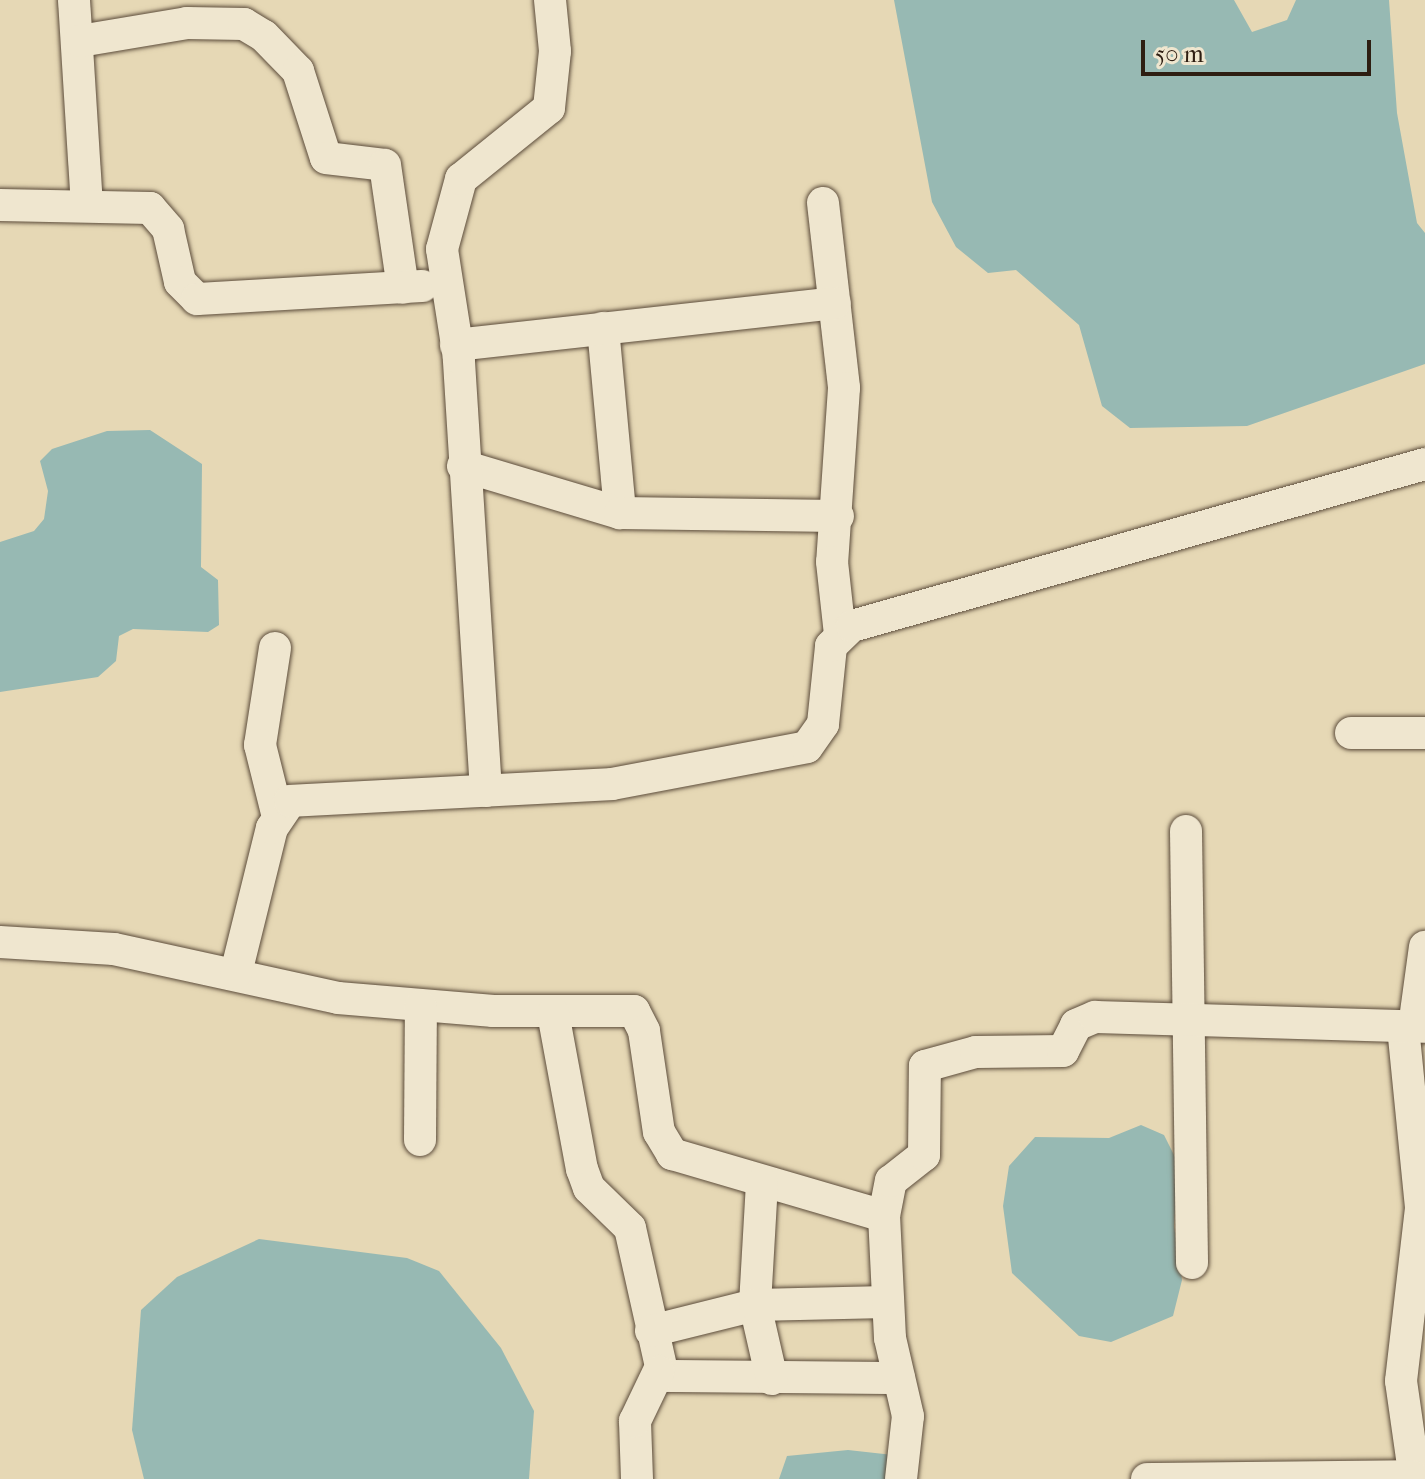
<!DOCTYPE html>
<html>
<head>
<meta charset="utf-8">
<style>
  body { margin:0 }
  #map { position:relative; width:1425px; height:1479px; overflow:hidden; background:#e6d8b5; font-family:"IM FELL French Canon",serif }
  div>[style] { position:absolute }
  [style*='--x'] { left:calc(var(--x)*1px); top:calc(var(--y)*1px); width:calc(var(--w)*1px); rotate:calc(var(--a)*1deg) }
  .water>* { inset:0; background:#97b9b3 }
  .roads { filter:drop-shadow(0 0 2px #5c4c3b) drop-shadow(0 0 2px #5c4c3b) }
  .minor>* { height:32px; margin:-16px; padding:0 16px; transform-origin:16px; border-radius:16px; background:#efe6cf }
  span { translate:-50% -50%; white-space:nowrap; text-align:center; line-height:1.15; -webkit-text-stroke:6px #efe6cf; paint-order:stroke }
  .scale { position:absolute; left:1141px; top:40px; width:230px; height:36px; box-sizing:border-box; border:4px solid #2e1e12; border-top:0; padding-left:10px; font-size:24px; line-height:28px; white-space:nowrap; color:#2e1e12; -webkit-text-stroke:6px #efe6cf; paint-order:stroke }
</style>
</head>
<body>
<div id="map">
  <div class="water">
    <div style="clip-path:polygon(894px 0,1234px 0,1252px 32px,1287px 20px,1296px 0,1389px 0,1397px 113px,1417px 223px,1425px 233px,1425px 364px,1247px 426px,1130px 428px,1102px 406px,1079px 325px,1016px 270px,988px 273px,956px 247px,932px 202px)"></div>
    <div style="clip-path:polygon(150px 430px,202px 464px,201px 567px,218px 580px,219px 625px,208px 632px,133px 629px,119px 636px,116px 661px,98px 677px,0 692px,0 542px,34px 531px,44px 519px,48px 491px,40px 461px,52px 449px,107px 431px)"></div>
    <div style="clip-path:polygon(1141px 1125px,1164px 1135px,1178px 1163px,1174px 1226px,1182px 1280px,1173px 1316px,1111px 1342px,1079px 1336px,1012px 1273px,1003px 1206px,1009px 1166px,1035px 1137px,1109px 1138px)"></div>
    <div style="clip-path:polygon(259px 1239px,407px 1258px,439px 1271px,501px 1348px,534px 1411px,529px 1479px,144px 1479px,132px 1430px,141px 1310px,177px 1277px)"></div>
    <div style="clip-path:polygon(848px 1450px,893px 1455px,895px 1479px,779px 1479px,787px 1456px)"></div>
  </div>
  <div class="roads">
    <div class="minor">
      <div style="--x:74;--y:0;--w:205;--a:86.4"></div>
      <div style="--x:80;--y:41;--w:109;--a:-9.5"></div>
      <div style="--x:187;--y:23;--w:57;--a:1"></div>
      <div style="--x:244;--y:24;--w:23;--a:31"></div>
      <div style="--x:264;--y:36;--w:49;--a:45.8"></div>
      <div style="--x:298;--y:71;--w:91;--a:72.2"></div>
      <div style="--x:326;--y:158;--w:59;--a:6.8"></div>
      <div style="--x:385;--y:165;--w:124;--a:81.7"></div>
      <div style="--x:823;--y:203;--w:186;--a:83.5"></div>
      <div style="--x:844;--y:388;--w:174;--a:93.9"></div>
      <div style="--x:832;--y:562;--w:73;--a:83.7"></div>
      <div style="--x:0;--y:205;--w:150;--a:1.1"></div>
      <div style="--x:150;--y:208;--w:28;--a:49"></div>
      <div style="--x:168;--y:229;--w:54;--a:77.2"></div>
      <div style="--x:180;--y:282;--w:24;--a:45"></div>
      <div style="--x:197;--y:299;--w:226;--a:-3.3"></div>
      <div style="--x:603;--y:328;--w:186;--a:84.7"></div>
      <div style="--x:456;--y:345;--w:381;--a:-6.3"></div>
      <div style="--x:463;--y:466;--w:164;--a:16.7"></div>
      <div style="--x:620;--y:513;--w:218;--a:0.8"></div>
      <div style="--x:275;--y:648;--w:98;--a:98.8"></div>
      <div style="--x:260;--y:745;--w:70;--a:76"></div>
      <div style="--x:1351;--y:733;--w:74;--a:0"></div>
      <div style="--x:486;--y:791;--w:434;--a:-93.6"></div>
      <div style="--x:459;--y:358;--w:110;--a:-98.9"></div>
      <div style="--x:442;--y:249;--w:73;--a:-74.8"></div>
      <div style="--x:461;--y:179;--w:113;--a:-38.9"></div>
      <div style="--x:549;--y:108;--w:57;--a:-84"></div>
      <div style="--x:555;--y:51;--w:51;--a:-95.6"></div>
      <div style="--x:1186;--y:831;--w:432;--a:89.2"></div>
      <div style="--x:0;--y:942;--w:114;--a:3.5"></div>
      <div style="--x:114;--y:949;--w:229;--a:12.3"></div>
      <div style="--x:338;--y:998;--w:156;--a:4.8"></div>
      <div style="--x:493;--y:1011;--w:141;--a:0"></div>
      <div style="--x:634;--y:1011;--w:22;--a:63"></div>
      <div style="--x:644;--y:1031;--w:102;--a:81.6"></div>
      <div style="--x:659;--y:1132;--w:26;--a:59"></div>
      <div style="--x:672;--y:1154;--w:221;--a:16.3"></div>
      <div style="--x:236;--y:973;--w:149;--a:-76.1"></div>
      <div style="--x:272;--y:828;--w:32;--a:-56"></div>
      <div style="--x:290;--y:801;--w:322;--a:-3"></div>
      <div style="--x:612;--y:784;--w:198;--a:-10.7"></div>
      <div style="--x:807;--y:747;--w:28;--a:-55"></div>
      <div style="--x:823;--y:724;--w:78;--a:-84.1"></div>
      <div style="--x:831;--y:646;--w:29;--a:-44"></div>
      <div style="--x:852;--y:626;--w:595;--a:-15.79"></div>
      <div style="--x:553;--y:1013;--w:159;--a:79.5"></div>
      <div style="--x:582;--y:1169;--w:20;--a:70"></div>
      <div style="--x:589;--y:1188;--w:57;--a:44.3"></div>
      <div style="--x:630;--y:1228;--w:152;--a:77.4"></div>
      <div style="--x:663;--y:1376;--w:236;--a:0.5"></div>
      <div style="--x:1403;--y:1027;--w:182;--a:84.3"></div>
      <div style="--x:1421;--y:1208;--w:174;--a:96.6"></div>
      <div style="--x:1401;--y:1381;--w:99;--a:81.9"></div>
      <div style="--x:1414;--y:1027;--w:81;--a:-82.2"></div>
      <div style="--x:420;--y:1140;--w:134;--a:-89.6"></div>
      <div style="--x:762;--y:1183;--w:122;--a:93.3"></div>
      <div style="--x:755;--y:1305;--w:76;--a:77.1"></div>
      <div style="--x:651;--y:1331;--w:107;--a:-14"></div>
      <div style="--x:755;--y:1305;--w:132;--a:-1.3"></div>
      <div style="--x:637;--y:1479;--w:58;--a:-92"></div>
      <div style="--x:635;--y:1421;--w:55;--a:-64.4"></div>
      <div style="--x:901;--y:1479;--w:63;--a:-83.7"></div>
      <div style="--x:908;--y:1416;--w:80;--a:-103"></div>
      <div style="--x:890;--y:1338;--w:122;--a:-92.8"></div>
      <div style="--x:884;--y:1216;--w:36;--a:-79"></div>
      <div style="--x:891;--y:1181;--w:42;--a:-38.2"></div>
      <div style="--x:924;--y:1155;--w:89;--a:-89.4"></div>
      <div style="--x:925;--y:1066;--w:53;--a:-15.4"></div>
      <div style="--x:976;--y:1052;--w:87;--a:-0.7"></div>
      <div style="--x:1063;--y:1051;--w:29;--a:-63"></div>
      <div style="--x:1076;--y:1025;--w:21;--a:-23"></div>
      <div style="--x:1095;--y:1017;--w:330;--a:1.7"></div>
      <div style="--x:1147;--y:1479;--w:267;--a:-0.6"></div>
    </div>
  </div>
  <div class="scale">50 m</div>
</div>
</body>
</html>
